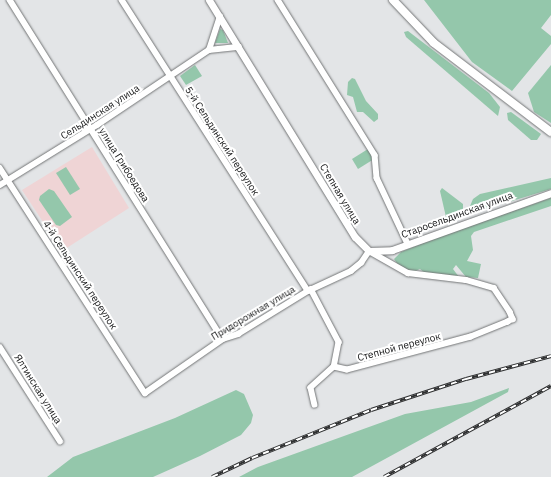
<!DOCTYPE html>
<html>
<head>
<meta charset="utf-8">
<style>
  body { margin:0 }
  #map { position:relative; width:551px; height:477px; overflow:hidden; background:#e3e5e7; font-family:"IBM Plex Sans",sans-serif }
  div>[style] { position:absolute }
  [style*='--x'] { left:calc(var(--x)*1px); top:calc(var(--y)*1px); width:calc(var(--w)*1px); rotate:calc(var(--a)*1deg) }
  .education>* { inset:0; background:#efd4d5 }
  .green>* { inset:0; background:#94c7ab }
  .roads { filter:drop-shadow(0 0 1px #737576) drop-shadow(0 0 1px #737576) }
  .minor>* { height:5.5px; margin:-2.75px; padding:0 2.75px; transform-origin:2.75px; border-radius:2.75px; background:#fff }
  .tertiary>* { height:7px; margin:-3.5px; padding:0 3.5px; transform-origin:3.5px; border-radius:3.5px; background:#fff }
  .secondary>* { height:8px; margin:-4px; padding:0 4px; transform-origin:4px; border-radius:4px; background:#fff }
  .rail>* { height:3.5px; margin-top:-1.75px; transform-origin:0; background:repeating-linear-gradient(90deg,#fff 0 6px,#2f3031 0 12px); box-sizing:border-box; border-block:1px solid #2f3031 }
  span { translate:-50% -50%; white-space:nowrap; text-align:center; line-height:1.15; -webkit-text-stroke:4px #fff; paint-order:stroke }
  .street-label { font-size:10px; color:#141516 }
</style>
</head>
<body>
<div id="map">
  <div class="education">
    <div style="clip-path:polygon(92px 147px,129px 208px,62px 251px,22px 190px)"></div>
  </div>
  <div class="green">
    <div style="clip-path:polygon(424px 0,551px 0,551px 15px,541px 28px,551px 36px,551px 44px,512px 91px,472px 62px)"></div>
    <div style="clip-path:polygon(220px 29px,223px 30px,228px 43px,215px 43px)"></div>
    <div style="clip-path:polygon(408px 31px,489px 93px,500px 107px,498px 116px,406px 37px,404px 32px)"></div>
    <div style="clip-path:polygon(195px 65px,202px 76px,186px 85px,180px 76px)"></div>
    <div style="clip-path:polygon(551px 65px,551px 123px,534px 112px,528px 93px)"></div>
    <div style="clip-path:polygon(352px 78px,355px 79px,366px 101px,378px 114px,378px 119px,374px 122px,363px 112px,357px 112px,353px 97px,347px 95px,348px 82px)"></div>
    <div style="clip-path:polygon(511px 112px,541px 134px,537px 140px,531px 140px,508px 120px,507px 113px)"></div>
    <div style="clip-path:polygon(368px 149px,374px 159px,358px 169px,352px 159px)"></div>
    <div style="clip-path:polygon(66px 167px,80px 189px,70px 195px,56px 173px)"></div>
    <div style="clip-path:polygon(551px 178px,551px 189px,479px 211px,473px 210px,470px 206px,473px 199px,480px 194px)"></div>
    <div style="clip-path:polygon(442px 188px,463px 204px,463px 210px,454px 222px,450px 222px,446px 217px,440px 191px)"></div>
    <div style="clip-path:polygon(49px 189px,54px 191px,72px 217px,60px 226px,56px 225px,39px 200px,40px 196px)"></div>
    <div style="clip-path:polygon(551px 198px,551px 206px,474px 232px,471px 236px,473px 250px,467px 261px,481px 264px,478px 278px,466px 277px,456px 265px,453px 269px,459px 277px,426px 274px,420px 269px,413px 272px,407px 269px,403px 272px,394px 259px,401px 252px,440px 236px)"></div>
    <div style="clip-path:polygon(509px 388px,508px 392px,352px 477px,239px 477px,258px 467px,405px 414px,471px 402px)"></div>
    <div style="clip-path:polygon(236px 390px,244px 394px,253px 415px,251px 423px,241px 435px,200px 456px,153px 477px,47px 477px,73px 457px,175px 418px)"></div>
  </div>
  <div class="roads">
    <div class="minor">
      <div style="--x:10;--y:0;--w:400;--a:57.9"></div>
      <div style="--x:122;--y:0;--w:345;--a:57.4"></div>
      <div style="--x:278;--y:0;--w:183;--a:58"></div>
      <div style="--x:375;--y:155;--w:23;--a:85"></div>
      <div style="--x:377;--y:178;--w:73;--a:64.8"></div>
      <div style="--x:209;--y:50;--w:35;--a:-72"></div>
      <div style="--x:0;--y:168;--w:268;--a:57.2"></div>
      <div style="--x:145;--y:393;--w:95;--a:-34.7"></div>
      <div style="--x:223;--y:339;--w:16;--a:-18"></div>
      <div style="--x:238;--y:334;--w:82;--a:-31.6"></div>
      <div style="--x:308;--y:291;--w:47;--a:-24.9"></div>
      <div style="--x:351;--y:271;--w:13;--a:-39"></div>
      <div style="--x:361;--y:263;--w:14;--a:-56"></div>
      <div style="--x:369;--y:251;--w:45;--a:29.4"></div>
      <div style="--x:408;--y:273;--w:58;--a:6.9"></div>
      <div style="--x:466;--y:280;--w:29;--a:16"></div>
      <div style="--x:494;--y:288;--w:29;--a:56"></div>
      <div style="--x:510;--y:312;--w:8;--a:67"></div>
      <div style="--x:513;--y:319;--w:6;--a:149"></div>
      <div style="--x:508;--y:322;--w:40;--a:158"></div>
      <div style="--x:471;--y:337;--w:128;--a:165.1"></div>
      <div style="--x:347;--y:370;--w:13;--a:-167"></div>
      <div style="--x:334;--y:367;--w:31;--a:138"></div>
      <div style="--x:311;--y:388;--w:17;--a:77"></div>
      <div style="--x:0;--y:185;--w:114;--a:-31.7"></div>
      <div style="--x:97;--y:125;--w:135;--a:-33.8"></div>
      <div style="--x:209;--y:50;--w:30;--a:-6"></div>
      <div style="--x:311;--y:289;--w:60;--a:62.2"></div>
      <div style="--x:339;--y:342;--w:25;--a:101"></div>
      <div style="--x:0;--y:347;--w:112;--a:57.4"></div>
    </div>
    <div class="tertiary">
      <div style="--x:209;--y:0;--w:278;--a:58.4"></div>
      <div style="--x:355;--y:237;--w:20;--a:45"></div>
      <div style="--x:369;--y:251;--w:23;--a:-2"></div>
      <div style="--x:392;--y:250;--w:169;--a:-19.7"></div>
    </div>
    <div class="secondary">
      <div style="--x:393;--y:0;--w:59;--a:46.4"></div>
      <div style="--x:434;--y:43;--w:147;--a:37.3"></div>
    </div>
  </div>
  <div class="rail">
    <div style="--x:212;--y:477;--w:44;--a:-25.4"></div>
    <div style="--x:252;--y:458;--w:128;--a:-22"></div>
    <div style="--x:371;--y:410;--w:100;--a:-18.1"></div>
    <div style="--x:466;--y:379;--w:88;--a:-15.1"></div>
    <div style="--x:384;--y:477;--w:190;--a:-28.6"></div>
  </div>
  <div class="street-label">
    <span style="left:100px;top:112px;rotate:-33deg">Сельдинская улица</span>
    <span style="left:222px;top:141px;rotate:57deg">5-й Сельдинский переулок</span>
    <span style="left:124px;top:165px;rotate:58deg">улица Грибоедова</span>
    <span style="left:340px;top:194px;rotate:59deg">Степная улица</span>
    <span style="left:457px;top:215px;rotate:-20deg">Старосельдинская улица</span>
    <span style="left:80px;top:275px;rotate:57deg">4-й Сельдинский переулок</span>
    <span style="left:253px;top:313px;rotate:-31deg">Придорожная улица</span>
    <span style="left:399px;top:347px;rotate:-15deg">Степной переулок</span>
    <span style="left:38px;top:389px;rotate:58deg">Ялтинская улица</span>
  </div>
</div>
</body>
</html>
